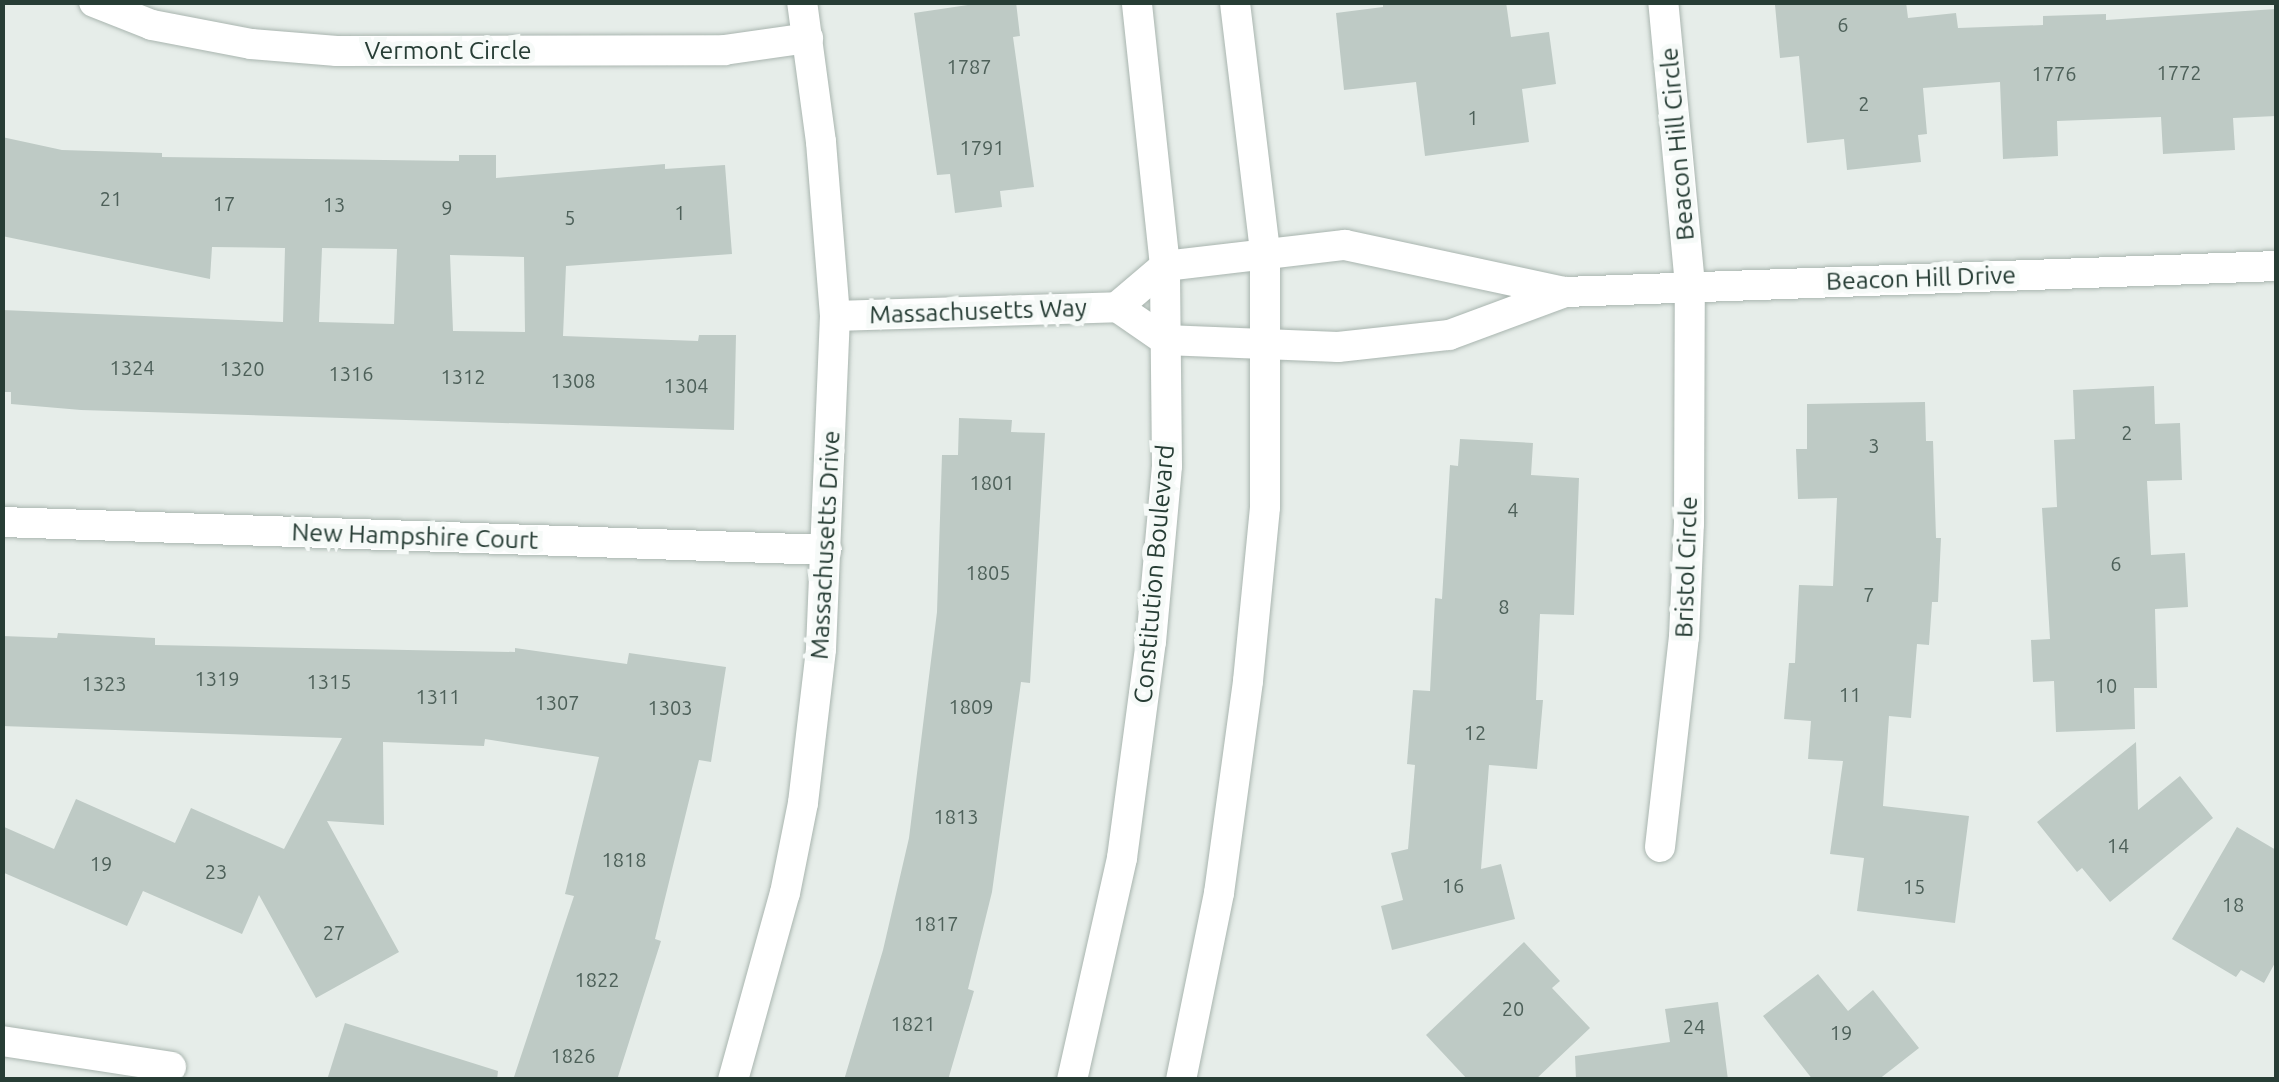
<!DOCTYPE html>
<html>
<head>
<meta charset="utf-8">
<style>
  body { margin:0 }
  #map { position:relative; width:2279px; height:1082px; overflow:hidden; background:#e6ede9; font-family:Ubuntu,sans-serif }
  div>[style] { position:absolute }
  [style*='--x'] { left:calc(var(--x)*1px); top:calc(var(--y)*1px); width:calc(var(--w)*1px); rotate:calc(var(--a)*1deg) }
  .building>* { inset:0; background:#becac5 }
  .roads { filter:drop-shadow(0 0 2px #a9b5af) drop-shadow(0 0 2px #a9b5af) }
  .minor>* { height:30px; margin:-15px; padding:0 15px; transform-origin:15px; border-radius:15px; background:#fff }
  .tertiary>* { height:30px; margin:-15px; padding:0 15px; transform-origin:15px; border-radius:15px; background:#fff }
  .secondary>* { height:30px; margin:-15px; padding:0 15px; transform-origin:15px; border-radius:15px; background:#fff }
  span { translate:-50% -50%; white-space:nowrap; text-align:center; line-height:1.15; -webkit-text-stroke:10px #f6faf8; paint-order:stroke }
  .number-label { font-size:20px; color:#4d6059 }
  .number-label span { -webkit-text-stroke-width:0 }
  .street-label { font-size:25px; color:#273d35 }
  .frame { position:absolute; inset:0; border:5px solid #273d35; pointer-events:none }
</style>
</head>
<body>
<div id="map">
  <div class="building">
    <div style="clip-path:polygon(988px 2px,1016px 2px,1020px 36px,1013px 37px,1034px 187px,1000px 191px,1002px 207px,955px 213px,950px 174px,937px 175px,914px 13px)"></div>
    <div style="clip-path:polygon(1383px 2px,1506px 2px,1511px 37px,1549px 32px,1556px 84px,1522px 89px,1529px 142px,1425px 156px,1416px 82px,1344px 90px,1336px 13px,1383px 7px)"></div>
    <div style="clip-path:polygon(1799px 2px,1906px 2px,1908px 18px,1956px 13px,1958px 28px,2043px 25px,2043px 16px,2106px 14px,2106px 20px,2276px 9px,2276px 116px,2233px 118px,2235px 150px,2163px 154px,2161px 117px,2057px 121px,2058px 156px,2003px 159px,2000px 82px,1923px 88px,1927px 134px,1918px 135px,1921px 162px,1847px 170px,1844px 139px,1807px 143px,1799px 56px,1780px 58px,1775px 5px)"></div>
    <div style="clip-path:polygon(evenodd,2px 137px,62px 150px,162px 153px,162px 157px,459px 161px,459px 155px,496px 155px,496px 178px,665px 164px,665px 169px,725px 165px,732px 254px,566px 266px,563px 336px,698px 341px,699px 335px,736px 335px,734px 430px,81px 410px,11px 404px,11px 392px,2px 392px,2px 310px,283px 322px,285px 248px,212px 247px,210px 279px,2px 236px,2px 137px,322px 248px,397px 249px,394px 324px,319px 322px,322px 248px,2px 137px,450px 255px,524px 257px,525px 332px,453px 331px,450px 255px)"></div>
    <div style="clip-path:polygon(2154px 386px,2155px 424px,2180px 423px,2182px 480px,2147px 481px,2151px 555px,2185px 553px,2188px 607px,2155px 609px,2157px 688px,2134px 688px,2135px 729px,2056px 732px,2054px 681px,2033px 682px,2031px 640px,2050px 639px,2042px 508px,2057px 507px,2054px 440px,2075px 439px,2073px 390px)"></div>
    <div style="clip-path:polygon(1925px 402px,1926px 441px,1933px 441px,1936px 538px,1941px 538px,1938px 602px,1932px 602px,1929px 645px,1917px 644px,1911px 718px,1889px 716px,1883px 806px,1969px 816px,1955px 923px,1857px 911px,1864px 858px,1830px 854px,1843px 761px,1808px 759px,1811px 721px,1784px 719px,1789px 663px,1795px 663px,1799px 585px,1833px 586px,1837px 498px,1798px 499px,1796px 449px,1807px 449px,1807px 404px)"></div>
    <div style="clip-path:polygon(959px 418px,1012px 420px,1011px 432px,1045px 433px,1030px 683px,1021px 682px,992px 892px,968px 989px,974px 991px,948px 1080px,844px 1080px,883px 950px,909px 838px,937px 612px,942px 455px,958px 455px)"></div>
    <div style="clip-path:polygon(1460px 439px,1533px 443px,1531px 475px,1579px 478px,1574px 615px,1540px 614px,1536px 700px,1543px 700px,1537px 769px,1489px 765px,1481px 869px,1501px 864px,1515px 919px,1392px 950px,1381px 906px,1403px 900px,1391px 853px,1408px 849px,1415px 765px,1407px 764px,1413px 690px,1430px 691px,1435px 598px,1442px 599px,1450px 465px,1458px 466px)"></div>
    <div style="clip-path:polygon(58px 633px,155px 638px,155px 645px,515px 652px,515px 648px,627px 664px,629px 653px,726px 667px,711px 762px,699px 760px,655px 939px,661px 941px,617px 1080px,513px 1080px,574px 896px,565px 894px,599px 757px,485px 739px,484px 746px,383px 742px,384px 825px,327px 821px,399px 952px,316px 998px,259px 895px,242px 934px,143px 891px,127px 926px,2px 872px,2px 826px,54px 849px,76px 799px,175px 843px,191px 808px,284px 849px,342px 738px,2px 726px,2px 636px,57px 638px)"></div>
    <div style="clip-path:polygon(2136px 742px,2138px 810px,2180px 776px,2213px 818px,2110px 902px,2082px 868px,2077px 872px,2037px 822px)"></div>
    <div style="clip-path:polygon(2237px 827px,2276px 850px,2276px 961px,2264px 983px,2241px 970px,2236px 977px,2172px 939px)"></div>
    <div style="clip-path:polygon(1524px 942px,1560px 981px,1552px 988px,1590px 1028px,1535px 1080px,1468px 1080px,1426px 1035px)"></div>
    <div style="clip-path:polygon(1818px 974px,1848px 1011px,1873px 990px,1919px 1048px,1878px 1080px,1813px 1080px,1763px 1016px)"></div>
    <div style="clip-path:polygon(1718px 1002px,1728px 1080px,1576px 1080px,1575px 1056px,1670px 1042px,1665px 1009px)"></div>
    <div style="clip-path:polygon(345px 1023px,498px 1071px,497px 1080px,327px 1080px)"></div>
  </div>
  <div class="roads">
    <div class="minor">
      <div style="--x:94;--y:2;--w:62;--a:21.6"></div>
      <div style="--x:152;--y:25;--w:101;--a:10.9"></div>
      <div style="--x:251;--y:44;--w:86;--a:4.7"></div>
      <div style="--x:337;--y:51;--w:387;--a:-0.1"></div>
      <div style="--x:724;--y:50;--w:85;--a:-8.1"></div>
      <div style="--x:1117;--y:307;--w:58;--a:34.5"></div>
      <div style="--x:835;--y:316;--w:282;--a:-1.8"></div>
      <div style="--x:1117;--y:307;--w:63;--a:-40.5"></div>
      <div style="--x:2;--y:522;--w:825;--a:1.94"></div>
      <div style="--x:1660;--y:847;--w:211;--a:-83.5"></div>
      <div style="--x:1684;--y:637;--w:113;--a:-87.5"></div>
      <div style="--x:1689;--y:524;--w:239;--a:-89.8"></div>
      <div style="--x:1690;--y:285;--w:284;--a:-95.4"></div>
      <div style="--x:2;--y:1041;--w:171;--a:8.7"></div>
      <div style="--x:733;--y:1080;--w:194;--a:-74.5"></div>
      <div style="--x:785;--y:893;--w:92;--a:-78.7"></div>
      <div style="--x:803;--y:803;--w:155;--a:-83.3"></div>
      <div style="--x:821;--y:649;--w:333;--a:-87.6"></div>
      <div style="--x:835;--y:316;--w:175;--a:-94.6"></div>
      <div style="--x:821;--y:142;--w:141;--a:-97.7"></div>
    </div>
    <div class="tertiary">
      <div style="--x:1165;--y:266;--w:181;--a:-6.7"></div>
      <div style="--x:1345;--y:245;--w:225;--a:12.1"></div>
      <div style="--x:1565;--y:292;--w:711;--a:-2.09"></div>
      <div style="--x:1165;--y:340;--w:173;--a:2.3"></div>
      <div style="--x:1338;--y:347;--w:112;--a:-6.2"></div>
      <div style="--x:1449;--y:335;--w:124;--a:-20.3"></div>
    </div>
    <div class="secondary">
      <div style="--x:1072;--y:1080;--w:228;--a:-77.3"></div>
      <div style="--x:1122;--y:858;--w:218;--a:-82.4"></div>
      <div style="--x:1151;--y:642;--w:177;--a:-84.8"></div>
      <div style="--x:1167;--y:466;--w:200;--a:-90.6"></div>
      <div style="--x:1165;--y:266;--w:265;--a:-96.1"></div>
      <div style="--x:1181;--y:1080;--w:191;--a:-78.5"></div>
      <div style="--x:1219;--y:893;--w:214;--a:-82.2"></div>
      <div style="--x:1248;--y:681;--w:175;--a:-84.4"></div>
      <div style="--x:1265;--y:507;--w:256;--a:-90"></div>
      <div style="--x:1265;--y:251;--w:251;--a:-96.9"></div>
    </div>
  </div>
  <div class="number-label">
    <span style="left:1843px;top:24px">6</span>
    <span style="left:969px;top:66px">1787</span>
    <span style="left:2179px;top:72px">1772</span>
    <span style="left:2054px;top:73px">1776</span>
    <span style="left:1864px;top:103px">2</span>
    <span style="left:1473px;top:117px">1</span>
    <span style="left:982px;top:147px">1791</span>
    <span style="left:111px;top:198px">21</span>
    <span style="left:224px;top:203px">17</span>
    <span style="left:334px;top:204px">13</span>
    <span style="left:447px;top:207px">9</span>
    <span style="left:680px;top:212px">1</span>
    <span style="left:570px;top:217px">5</span>
    <span style="left:132px;top:367px">1324</span>
    <span style="left:242px;top:368px">1320</span>
    <span style="left:351px;top:373px">1316</span>
    <span style="left:463px;top:376px">1312</span>
    <span style="left:573px;top:380px">1308</span>
    <span style="left:686px;top:385px">1304</span>
    <span style="left:2127px;top:432px">2</span>
    <span style="left:1874px;top:445px">3</span>
    <span style="left:992px;top:482px">1801</span>
    <span style="left:1513px;top:509px">4</span>
    <span style="left:2116px;top:563px">6</span>
    <span style="left:988px;top:572px">1805</span>
    <span style="left:1869px;top:594px">7</span>
    <span style="left:1504px;top:606px">8</span>
    <span style="left:217px;top:678px">1319</span>
    <span style="left:329px;top:681px">1315</span>
    <span style="left:104px;top:683px">1323</span>
    <span style="left:2106px;top:685px">10</span>
    <span style="left:1850px;top:694px">11</span>
    <span style="left:438px;top:696px">1311</span>
    <span style="left:557px;top:702px">1307</span>
    <span style="left:971px;top:706px">1809</span>
    <span style="left:670px;top:707px">1303</span>
    <span style="left:1475px;top:732px">12</span>
    <span style="left:956px;top:816px">1813</span>
    <span style="left:2118px;top:845px">14</span>
    <span style="left:624px;top:859px">1818</span>
    <span style="left:101px;top:863px">19</span>
    <span style="left:216px;top:871px">23</span>
    <span style="left:1453px;top:885px">16</span>
    <span style="left:1914px;top:886px">15</span>
    <span style="left:2233px;top:904px">18</span>
    <span style="left:936px;top:923px">1817</span>
    <span style="left:334px;top:932px">27</span>
    <span style="left:597px;top:979px">1822</span>
    <span style="left:1513px;top:1008px">20</span>
    <span style="left:913px;top:1023px">1821</span>
    <span style="left:1694px;top:1026px">24</span>
    <span style="left:1841px;top:1032px">19</span>
    <span style="left:573px;top:1055px">1826</span>
  </div>
  <div class="street-label">
    <span style="left:448px;top:50px">Vermont Circle</span>
    <span style="left:1677px;top:144px;rotate:-95deg">Beacon Hill Circle</span>
    <span style="left:1921px;top:278px;rotate:-2deg">Beacon Hill Drive</span>
    <span style="left:978px;top:311px;rotate:-2deg">Massachusetts Way</span>
    <span style="left:415px;top:536px;rotate:2deg">New Hampshire Court</span>
    <span style="left:825px;top:545px;rotate:-87deg">Massachusetts Drive</span>
    <span style="left:1686px;top:567px;rotate:-88deg">Bristol Circle</span>
    <span style="left:1154px;top:574px;rotate:-85deg">Constitution Boulevard</span>
  </div>
  <div class="frame"></div>
</div>
</body>
</html>
